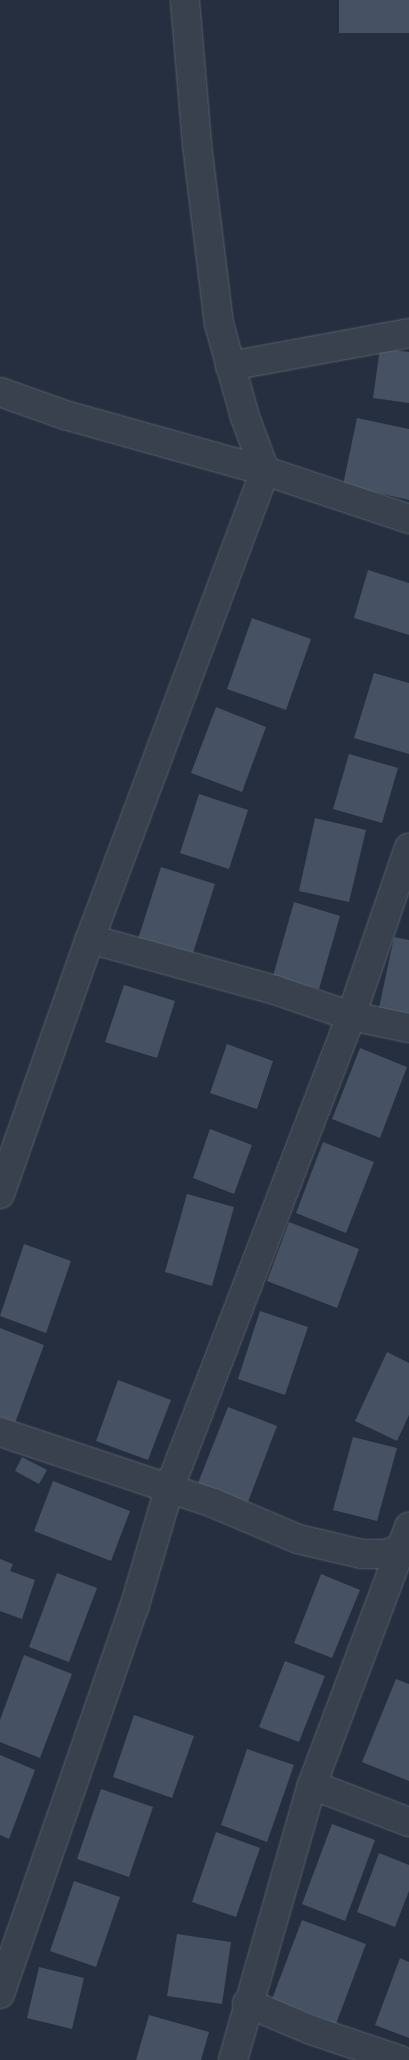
<!DOCTYPE html>
<html>
<head>
<meta charset="utf-8">
<style>
  body { margin:0 }
  #map { position:relative; width:409px; height:2060px; overflow:hidden; background:#252f3f; font-family:Lato,sans-serif }
  div>[style] { position:absolute }
  [style*='--x'] { left:calc(var(--x)*1px); top:calc(var(--y)*1px); width:calc(var(--w)*1px); rotate:calc(var(--a)*1deg) }
  .building>* { inset:0; background:#465163 }
  .roads { filter:drop-shadow(0 0 1px #575f6c) drop-shadow(0 0 1px #575f6c) }
  .minor>* { height:28px; margin:-14px; padding:0 14px; transform-origin:14px; border-radius:14px; background:#39414f }
  span { translate:-50% -50%; white-space:nowrap; text-align:center; line-height:1.15; -webkit-text-stroke:4.5px #1d2634; paint-order:stroke }
</style>
</head>
<body>
<div id="map">
  <div class="building">
    <div style="clip-path:polygon(339px 0,409px 0,409px 33px,339px 33px)"></div>
    <div style="clip-path:polygon(380px 348px,409px 352px,409px 403px,373px 398px)"></div>
    <div style="clip-path:polygon(357px 418px,409px 429px,409px 500px,343px 485px)"></div>
    <div style="clip-path:polygon(368px 570px,409px 583px,409px 635px,354px 618px)"></div>
    <div style="clip-path:polygon(252px 618px,311px 639px,286px 710px,227px 689px)"></div>
    <div style="clip-path:polygon(374px 673px,409px 683px,409px 754px,354px 738px)"></div>
    <div style="clip-path:polygon(216px 707px,266px 727px,242px 792px,191px 773px)"></div>
    <div style="clip-path:polygon(349px 754px,398px 768px,382px 823px,333px 809px)"></div>
    <div style="clip-path:polygon(199px 794px,248px 810px,229px 869px,180px 853px)"></div>
    <div style="clip-path:polygon(315px 818px,366px 830px,349px 902px,299px 891px)"></div>
    <div style="clip-path:polygon(161px 867px,215px 884px,192px 956px,138px 939px)"></div>
    <div style="clip-path:polygon(294px 902px,340px 916px,319px 989px,273px 976px)"></div>
    <div style="clip-path:polygon(394px 937px,409px 940px,409px 1015px,379px 1008px)"></div>
    <div style="clip-path:polygon(124px 985px,175px 1001px,157px 1058px,105px 1042px)"></div>
    <div style="clip-path:polygon(227px 1044px,273px 1061px,257px 1109px,210px 1093px)"></div>
    <div style="clip-path:polygon(360px 1048px,407px 1067px,380px 1138px,332px 1119px)"></div>
    <div style="clip-path:polygon(210px 1129px,252px 1145px,234px 1194px,193px 1178px)"></div>
    <div style="clip-path:polygon(323px 1142px,374px 1162px,346px 1233px,296px 1213px)"></div>
    <div style="clip-path:polygon(187px 1194px,234px 1207px,212px 1286px,165px 1272px)"></div>
    <div style="clip-path:polygon(289px 1222px,359px 1249px,337px 1308px,267px 1281px)"></div>
    <div style="clip-path:polygon(24px 1244px,71px 1261px,46px 1333px,0 1316px)"></div>
    <div style="clip-path:polygon(260px 1311px,308px 1327px,285px 1395px,238px 1379px)"></div>
    <div style="clip-path:polygon(0 1328px,44px 1345px,15px 1423px,0 1417px)"></div>
    <div style="clip-path:polygon(387px 1352px,409px 1363px,409px 1415px,397px 1441px,355px 1421px)"></div>
    <div style="clip-path:polygon(118px 1380px,171px 1400px,148px 1460px,96px 1441px)"></div>
    <div style="clip-path:polygon(228px 1407px,277px 1426px,248px 1502px,198px 1483px)"></div>
    <div style="clip-path:polygon(353px 1437px,397px 1448px,377px 1521px,333px 1510px)"></div>
    <div style="clip-path:polygon(22px 1457px,47px 1470px,39px 1484px,15px 1471px)"></div>
    <div style="clip-path:polygon(53px 1481px,130px 1511px,111px 1561px,34px 1531px)"></div>
    <div style="clip-path:polygon(0 1559px,13px 1564px,10px 1571px,35px 1580px,22px 1619px,0 1611px)"></div>
    <div style="clip-path:polygon(57px 1573px,97px 1588px,69px 1662px,29px 1647px)"></div>
    <div style="clip-path:polygon(321px 1574px,360px 1590px,332px 1658px,294px 1643px)"></div>
    <div style="clip-path:polygon(24px 1655px,72px 1674px,40px 1758px,0 1742px,0 1720px)"></div>
    <div style="clip-path:polygon(285px 1661px,325px 1676px,299px 1742px,259px 1727px)"></div>
    <div style="clip-path:polygon(396px 1679px,409px 1684px,409px 1781px,362px 1762px)"></div>
    <div style="clip-path:polygon(134px 1715px,194px 1736px,172px 1798px,113px 1777px)"></div>
    <div style="clip-path:polygon(247px 1749px,294px 1765px,267px 1842px,221px 1825px)"></div>
    <div style="clip-path:polygon(0 1755px,35px 1770px,9px 1839px,0 1835px)"></div>
    <div style="clip-path:polygon(101px 1789px,153px 1807px,129px 1877px,77px 1859px)"></div>
    <div style="clip-path:polygon(332px 1824px,375px 1840px,345px 1921px,302px 1904px)"></div>
    <div style="clip-path:polygon(216px 1832px,260px 1848px,236px 1917px,192px 1902px)"></div>
    <div style="clip-path:polygon(379px 1853px,409px 1865px,409px 1891px,395px 1927px,357px 1912px)"></div>
    <div style="clip-path:polygon(74px 1881px,120px 1897px,96px 1967px,50px 1951px)"></div>
    <div style="clip-path:polygon(302px 1920px,366px 1944px,336px 2024px,272px 1999px)"></div>
    <div style="clip-path:polygon(177px 1934px,231px 1942px,222px 2004px,167px 1996px)"></div>
    <div style="clip-path:polygon(400px 1958px,409px 1962px,409px 2038px,375px 2025px)"></div>
    <div style="clip-path:polygon(39px 1967px,84px 1978px,72px 2029px,27px 2018px)"></div>
    <div style="clip-path:polygon(149px 2015px,209px 2032px,201px 2060px,136px 2060px)"></div>
  </div>
  <div class="roads">
    <div class="minor">
      <div style="--x:230;--y:366;--w:182;--a:-10.4"></div>
      <div style="--x:0;--y:392;--w:69;--a:19.5"></div>
      <div style="--x:65;--y:415;--w:208;--a:15.6"></div>
      <div style="--x:265;--y:471;--w:152;--a:18.4"></div>
      <div style="--x:90;--y:939;--w:192;--a:15.4"></div>
      <div style="--x:275;--y:990;--w:80;--a:18.9"></div>
      <div style="--x:351;--y:1016;--w:59;--a:11.7"></div>
      <div style="--x:0;--y:1194;--w:270;--a:-70.6"></div>
      <div style="--x:90;--y:939;--w:500;--a:-69.5"></div>
      <div style="--x:265;--y:471;--w:58;--a:-110.3"></div>
      <div style="--x:245;--y:417;--w:97;--a:-105.6"></div>
      <div style="--x:219;--y:324;--w:181;--a:-97"></div>
      <div style="--x:197;--y:144;--w:144;--a:-94.8"></div>
      <div style="--x:0;--y:1432;--w:225;--a:18.4"></div>
      <div style="--x:213;--y:1503;--w:92;--a:23"></div>
      <div style="--x:298;--y:1539;--w:66;--a:13.2"></div>
      <div style="--x:362;--y:1554;--w:23;--a:0"></div>
      <div style="--x:385;--y:1554;--w:18;--a:-19"></div>
      <div style="--x:402;--y:1548;--w:7;--a:16"></div>
      <div style="--x:312;--y:1785;--w:104;--a:20.9"></div>
      <div style="--x:0;--y:1994;--w:409;--a:-70.9"></div>
      <div style="--x:134;--y:1608;--w:124;--a:-73.6"></div>
      <div style="--x:169;--y:1489;--w:507;--a:-68.95"></div>
      <div style="--x:351;--y:1016;--w:178;--a:-71"></div>
      <div style="--x:247;--y:2003;--w:69;--a:22.9"></div>
      <div style="--x:311;--y:2030;--w:94;--a:18.6"></div>
      <div style="--x:233;--y:2060;--w:286;--a:-74"></div>
      <div style="--x:312;--y:1785;--w:276;--a:-69.4"></div>
    </div>
  </div>
</div>
</body>
</html>
